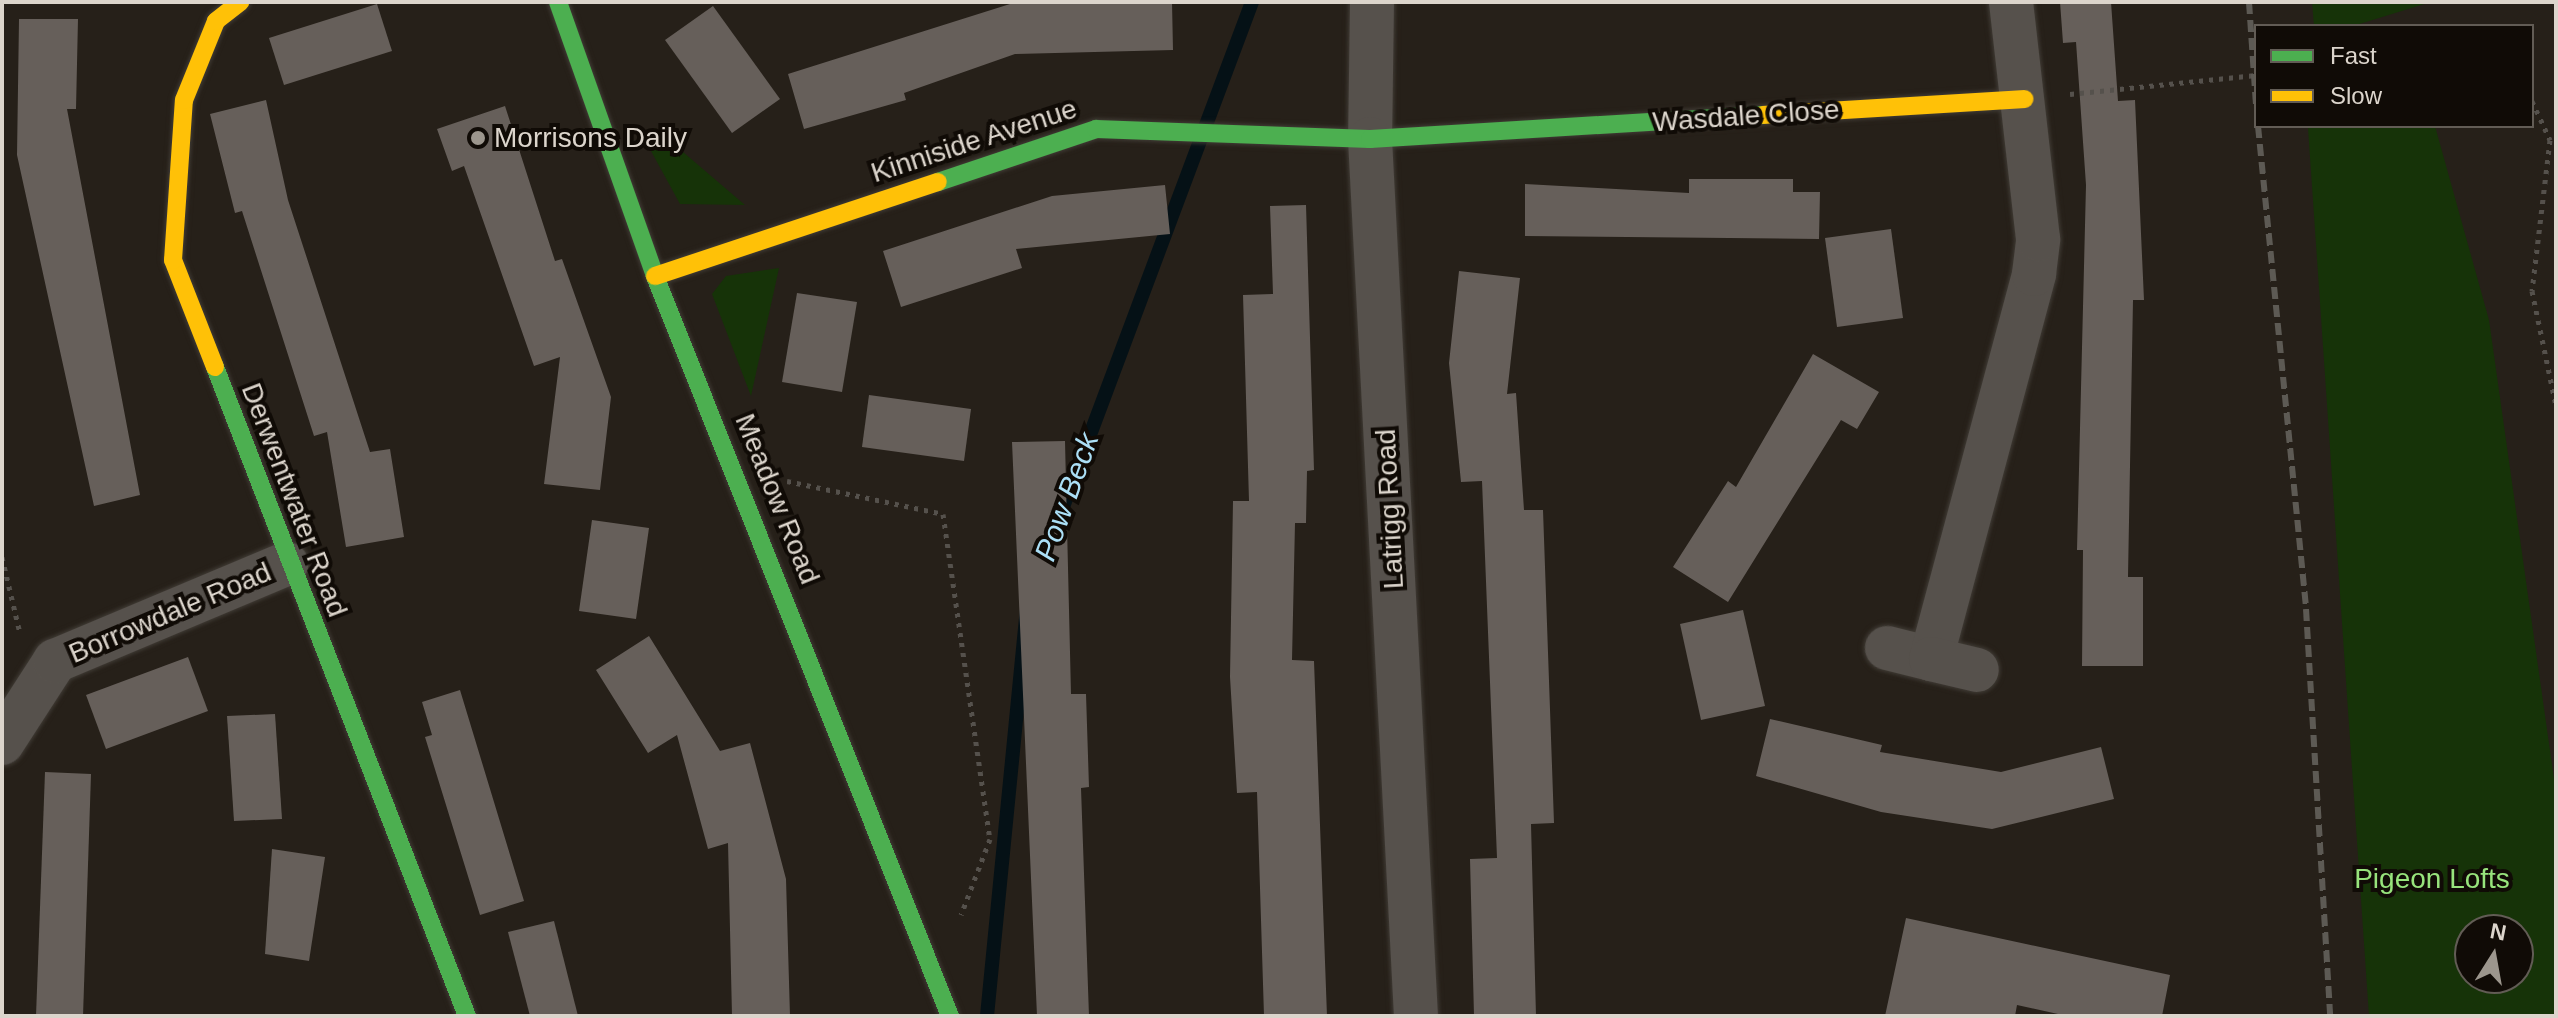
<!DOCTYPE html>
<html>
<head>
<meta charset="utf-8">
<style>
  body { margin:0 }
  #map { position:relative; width:2558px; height:1018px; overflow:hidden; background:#262019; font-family:Helvetica,sans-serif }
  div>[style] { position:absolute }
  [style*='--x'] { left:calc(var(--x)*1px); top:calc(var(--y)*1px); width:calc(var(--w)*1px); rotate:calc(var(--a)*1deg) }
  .green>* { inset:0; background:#163308 }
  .stream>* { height:14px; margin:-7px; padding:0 7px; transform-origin:7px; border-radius:7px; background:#051116 }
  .building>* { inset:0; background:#665f5a }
  .path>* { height:5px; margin-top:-2.5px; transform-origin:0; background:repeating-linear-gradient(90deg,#55514c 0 4px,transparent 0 10px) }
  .roads { filter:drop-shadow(0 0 2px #403b35) drop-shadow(0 0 2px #403b35) }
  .street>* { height:44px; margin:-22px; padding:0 22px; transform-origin:22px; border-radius:22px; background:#56514c }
  .fast>* { height:18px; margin:-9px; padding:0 9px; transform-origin:9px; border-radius:9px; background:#4caf50 }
  .slow>* { height:18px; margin:-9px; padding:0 9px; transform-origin:9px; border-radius:9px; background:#ffc107 }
  .rail>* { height:6px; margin-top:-3px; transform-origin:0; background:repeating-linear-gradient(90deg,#5d5a54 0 12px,transparent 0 18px) }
  .dots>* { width:22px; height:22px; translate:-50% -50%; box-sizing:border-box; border:4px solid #100b06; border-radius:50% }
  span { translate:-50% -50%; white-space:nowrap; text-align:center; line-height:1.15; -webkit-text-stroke:8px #100b06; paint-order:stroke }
  .street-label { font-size:28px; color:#dcd5cc }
  .poi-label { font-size:28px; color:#dcd5cc }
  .left { translate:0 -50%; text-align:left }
  .park-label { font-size:28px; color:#97e37c }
  .water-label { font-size:30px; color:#abdff6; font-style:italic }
  .frame { position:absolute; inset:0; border:4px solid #dcd5cc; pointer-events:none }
  .legend { position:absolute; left:2254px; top:24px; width:280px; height:104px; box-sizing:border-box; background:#100b06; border:2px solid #625c55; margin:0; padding:10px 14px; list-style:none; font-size:24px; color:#dcd5cc }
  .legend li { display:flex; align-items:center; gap:16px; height:40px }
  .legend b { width:40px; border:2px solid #625c55 }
  .north { position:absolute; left:2454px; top:914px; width:80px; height:80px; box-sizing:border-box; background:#100b06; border:2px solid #625c55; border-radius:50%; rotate:11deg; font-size:22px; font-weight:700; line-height:32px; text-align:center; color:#dcd5cc }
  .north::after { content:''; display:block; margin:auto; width:28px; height:36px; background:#9c968d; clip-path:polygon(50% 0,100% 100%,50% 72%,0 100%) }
</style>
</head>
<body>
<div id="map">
  <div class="green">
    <div style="clip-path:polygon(2312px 2px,2431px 2px,2353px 26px,2314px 26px)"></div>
    <div style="clip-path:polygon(evenodd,2435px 126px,2489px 320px,2556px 793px,2556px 1016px,2369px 1016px,2308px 128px,2435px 126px,2518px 930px,2518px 978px,2470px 978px,2470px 930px,2518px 930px)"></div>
    <div style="clip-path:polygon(655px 128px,745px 205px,680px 204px,651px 151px)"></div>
    <div style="clip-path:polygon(779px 268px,751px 396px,712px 294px,726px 276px)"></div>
  </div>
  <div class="stream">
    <div style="--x:1060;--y:515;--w:548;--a:-69.48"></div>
    <div style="--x:987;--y:1016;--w:412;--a:-84.4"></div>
  </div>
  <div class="building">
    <div style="clip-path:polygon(1172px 2px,1173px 50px,1015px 54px,904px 93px,906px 100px,804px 129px,788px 74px,1010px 4px)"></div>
    <div style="clip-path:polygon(2060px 2px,2111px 2px,2118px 101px,2135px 100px,2144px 300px,2133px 300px,2128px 577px,2143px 577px,2143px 666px,2082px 666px,2083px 550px,2077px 550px,2086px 185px,2076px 42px,2063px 43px)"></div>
    <div style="clip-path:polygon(377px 4px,392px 51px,284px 85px,269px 38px)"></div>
    <div style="clip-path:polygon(713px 6px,780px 99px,732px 133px,665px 40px)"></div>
    <div style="clip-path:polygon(19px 19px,78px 19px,76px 109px,67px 109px,140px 495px,94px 506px,17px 155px)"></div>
    <div style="clip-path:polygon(266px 100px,288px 200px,370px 452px,390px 449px,404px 537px,346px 547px,327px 432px,314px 436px,242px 211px,235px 213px,210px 114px)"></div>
    <div style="clip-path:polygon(505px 106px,555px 261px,562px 259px,611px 397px,600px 490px,544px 484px,560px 357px,534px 366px,464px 166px,452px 171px,437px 129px)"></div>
    <div style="clip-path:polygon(1689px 179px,1793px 179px,1793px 192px,1820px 192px,1819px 239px,1525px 236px,1525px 184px,1689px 193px)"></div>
    <div style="clip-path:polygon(1165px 185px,1170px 234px,1016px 249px,1022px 268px,901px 307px,883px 251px,1052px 196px)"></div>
    <div style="clip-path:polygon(1306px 205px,1314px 470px,1307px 471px,1306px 523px,1295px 523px,1292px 660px,1314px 661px,1327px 1016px,1264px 1016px,1257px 792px,1237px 793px,1230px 677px,1233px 501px,1249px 501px,1243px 295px,1273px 294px,1270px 206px)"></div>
    <div style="clip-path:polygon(1891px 229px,1903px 318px,1837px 327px,1825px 238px)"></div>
    <div style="clip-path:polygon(1459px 271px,1520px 278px,1507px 394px,1516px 393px,1524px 510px,1543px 510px,1554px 823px,1531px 824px,1536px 1016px,1474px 1016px,1470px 859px,1497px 858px,1482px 481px,1461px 482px,1449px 363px)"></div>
    <div style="clip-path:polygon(797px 293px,857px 302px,842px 392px,782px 382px)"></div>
    <div style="clip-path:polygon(1813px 354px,1879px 392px,1857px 429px,1841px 420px,1728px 602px,1673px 567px,1728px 481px,1736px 487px)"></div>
    <div style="clip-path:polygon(869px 395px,971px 409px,964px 461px,862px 447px)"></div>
    <div style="clip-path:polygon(1065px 441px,1071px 694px,1086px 694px,1089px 787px,1081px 788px,1089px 1016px,1037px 1016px,1012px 442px)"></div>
    <div style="clip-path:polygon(592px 520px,649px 528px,636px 619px,579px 611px)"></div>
    <div style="clip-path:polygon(1743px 610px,1765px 706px,1701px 720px,1680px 624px)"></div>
    <div style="clip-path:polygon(649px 636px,720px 751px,750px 743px,786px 879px,790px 1016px,732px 1016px,728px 843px,708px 849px,677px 735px,648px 753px,596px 670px)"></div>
    <div style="clip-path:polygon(188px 657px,208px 711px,106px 749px,86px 695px)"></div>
    <div style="clip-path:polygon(460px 690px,524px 901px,480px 915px,425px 737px,432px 735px,422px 702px)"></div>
    <div style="clip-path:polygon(275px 714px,282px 819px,234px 821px,227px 716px)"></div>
    <div style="clip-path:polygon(1770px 719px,1882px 745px,1880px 752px,2001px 772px,2101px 747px,2114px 799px,1992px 829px,1881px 812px,1756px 776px)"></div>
    <div style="clip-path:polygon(45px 772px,91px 774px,83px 1016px,36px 1016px)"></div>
    <div style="clip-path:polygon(272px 849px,325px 857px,309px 961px,265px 954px)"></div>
    <div style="clip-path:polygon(1906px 918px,2170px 975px,2162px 1016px,2067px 1016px,2017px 1005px,2015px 1016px,1885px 1016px)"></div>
    <div style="clip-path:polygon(554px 921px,578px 1016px,530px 1016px,508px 932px)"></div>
  </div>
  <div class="path">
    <div style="--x:2070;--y:94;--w:187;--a:-5.8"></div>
    <div style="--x:2532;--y:101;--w:43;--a:65.2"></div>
    <div style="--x:2550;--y:140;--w:152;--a:96.8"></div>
    <div style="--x:2532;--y:291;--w:117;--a:78.2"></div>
    <div style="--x:787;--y:481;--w:159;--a:11.9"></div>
    <div style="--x:943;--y:514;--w:328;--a:81.8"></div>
    <div style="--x:990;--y:839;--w:81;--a:110.9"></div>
    <div style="--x:2;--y:557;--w:78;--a:76.7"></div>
  </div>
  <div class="roads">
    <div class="street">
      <div style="--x:1372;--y:2;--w:137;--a:90.8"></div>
      <div style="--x:1370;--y:139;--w:878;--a:87"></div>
      <div style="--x:1887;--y:648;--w:45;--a:14"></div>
      <div style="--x:1931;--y:659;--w:399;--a:-75"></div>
      <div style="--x:2034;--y:274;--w:35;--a:-83"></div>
      <div style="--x:2038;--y:239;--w:239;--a:-96.5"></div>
      <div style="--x:1931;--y:659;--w:47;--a:13.4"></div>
      <div style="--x:2;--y:743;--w:98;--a:-57.1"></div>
      <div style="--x:55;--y:661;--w:251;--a:-22.8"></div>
    </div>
    <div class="fast">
      <div style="--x:558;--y:2;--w:291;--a:70.5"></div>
      <div style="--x:655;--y:276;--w:797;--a:68.27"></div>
      <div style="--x:938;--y:182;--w:167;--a:-18.5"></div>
      <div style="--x:1096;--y:129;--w:274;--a:2.1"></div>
      <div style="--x:1370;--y:139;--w:394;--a:-3.5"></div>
      <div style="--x:215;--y:367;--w:696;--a:68.78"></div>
    </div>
    <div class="slow">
      <div style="--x:1763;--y:115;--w:262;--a:-3.5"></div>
      <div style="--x:655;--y:276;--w:298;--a:-18.4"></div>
      <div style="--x:215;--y:367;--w:115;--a:-111.4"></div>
      <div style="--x:173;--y:260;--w:160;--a:-86.1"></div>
      <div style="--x:184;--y:100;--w:85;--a:-67.9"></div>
      <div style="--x:216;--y:21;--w:31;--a:-38"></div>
    </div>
  </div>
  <div class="rail">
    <div style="--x:2249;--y:2;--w:104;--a:86.1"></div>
    <div style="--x:2258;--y:126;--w:485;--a:84.3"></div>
    <div style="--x:2306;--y:609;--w:408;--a:86.6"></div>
  </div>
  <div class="dots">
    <div style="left:478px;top:138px;background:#9c968d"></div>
  </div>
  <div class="street-label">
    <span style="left:1746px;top:116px;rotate:-4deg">Wasdale Close</span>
    <span style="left:974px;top:141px;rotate:-18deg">Kinniside Avenue</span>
    <span style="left:777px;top:499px;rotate:68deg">Meadow Road</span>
    <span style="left:294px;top:500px;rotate:69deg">Derwentwater Road</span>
    <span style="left:1390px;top:509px;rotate:-93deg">Latrigg Road</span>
    <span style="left:170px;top:613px;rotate:-23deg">Borrowdale Road</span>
  </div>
  <div class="poi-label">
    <span class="left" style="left:494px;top:138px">Morrisons Daily</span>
  </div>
  <div class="park-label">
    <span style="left:2432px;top:879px">Pigeon Lofts</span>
  </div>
  <div class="water-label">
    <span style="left:1067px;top:497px;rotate:-70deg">Pow Beck</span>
  </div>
  <div class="frame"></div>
  <ul class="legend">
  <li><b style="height:10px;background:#4caf50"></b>Fast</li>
  <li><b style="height:10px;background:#ffc107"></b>Slow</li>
  </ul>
  <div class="north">N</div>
</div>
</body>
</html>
